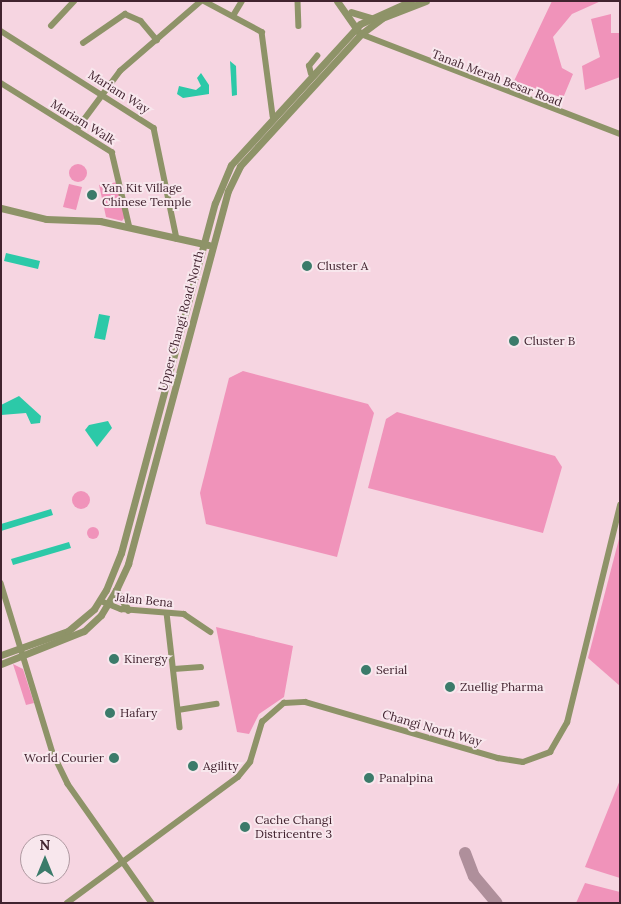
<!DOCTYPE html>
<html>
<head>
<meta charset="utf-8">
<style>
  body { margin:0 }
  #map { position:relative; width:621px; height:904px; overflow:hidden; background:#f6d5e1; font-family:Lora,serif }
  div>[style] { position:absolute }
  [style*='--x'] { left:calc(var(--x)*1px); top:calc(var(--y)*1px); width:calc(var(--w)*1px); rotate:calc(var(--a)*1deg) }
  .green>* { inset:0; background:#f093ba }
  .round { border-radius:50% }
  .water>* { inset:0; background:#2cc9a8 }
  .taxiway>* { height:12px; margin:-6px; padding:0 6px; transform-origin:6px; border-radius:6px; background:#af8f9b }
  .minor>* { height:5.5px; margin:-2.75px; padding:0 2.75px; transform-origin:2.75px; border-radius:2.75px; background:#8e9368 }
  .tertiary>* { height:7px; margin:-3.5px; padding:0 3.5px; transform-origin:3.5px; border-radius:3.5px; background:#8e9368 }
  .dots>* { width:14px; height:14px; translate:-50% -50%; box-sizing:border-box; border:2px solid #f8e7ed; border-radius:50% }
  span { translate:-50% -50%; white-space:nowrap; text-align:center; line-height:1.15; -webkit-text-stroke:4px #f8e7ed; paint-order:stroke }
  .street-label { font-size:12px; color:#41232f }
  .poi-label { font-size:12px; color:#41232f }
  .left { translate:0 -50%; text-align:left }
  .right { translate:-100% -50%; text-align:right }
  .frame { position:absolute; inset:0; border:2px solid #41232f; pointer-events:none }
  .north { position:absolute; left:20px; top:834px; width:50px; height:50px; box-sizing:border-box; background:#f8e7ed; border:1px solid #af99a1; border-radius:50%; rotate:0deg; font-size:14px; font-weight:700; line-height:20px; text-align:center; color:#41232f }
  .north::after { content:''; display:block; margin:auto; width:18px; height:22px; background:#3b7b6a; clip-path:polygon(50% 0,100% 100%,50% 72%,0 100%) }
</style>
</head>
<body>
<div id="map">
  <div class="green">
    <div style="clip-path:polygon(552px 1px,601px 1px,572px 14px,553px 37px,562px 68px,573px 74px,563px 98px,514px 81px)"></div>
    <div style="clip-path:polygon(611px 14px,611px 33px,620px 33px,620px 77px,585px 90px,582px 66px,600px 57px,591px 19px)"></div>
    <div class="round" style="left:69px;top:164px;width:18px;height:18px"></div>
    <div style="clip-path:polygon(118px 182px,125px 217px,122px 221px,106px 217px,99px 185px)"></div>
    <div style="clip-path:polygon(69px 184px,82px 187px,76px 210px,63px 207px)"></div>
    <div style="clip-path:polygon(243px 371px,368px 404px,374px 413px,337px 557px,206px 524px,200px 493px,229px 378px)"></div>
    <div style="clip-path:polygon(397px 412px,555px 456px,562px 467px,543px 533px,368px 488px,386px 419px)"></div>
    <div class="round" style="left:72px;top:491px;width:18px;height:18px"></div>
    <div class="round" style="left:87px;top:527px;width:12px;height:12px"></div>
    <div style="clip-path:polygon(620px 535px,620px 686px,588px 658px)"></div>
    <div style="clip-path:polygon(216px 627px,293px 646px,284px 697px,259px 714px,249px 734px,237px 732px)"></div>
    <div style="clip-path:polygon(13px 664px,23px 669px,34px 703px,26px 705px)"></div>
    <div style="clip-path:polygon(620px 780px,620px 878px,585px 867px)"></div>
    <div style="clip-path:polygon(585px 883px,620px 892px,620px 903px,576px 903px)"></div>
  </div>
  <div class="water">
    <div style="clip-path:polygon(230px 61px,236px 66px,237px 95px,232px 96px)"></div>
    <div style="clip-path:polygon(201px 73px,209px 85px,209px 94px,183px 98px,177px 94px,179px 86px,196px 90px,201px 86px,197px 78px)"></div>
    <div style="clip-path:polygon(6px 253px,40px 261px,38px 269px,4px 261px)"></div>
    <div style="clip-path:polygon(99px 314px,110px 316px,105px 340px,94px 338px)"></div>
    <div style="clip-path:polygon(19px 396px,41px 416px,40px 423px,31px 424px,26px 413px,1px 415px,1px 405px)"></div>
    <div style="clip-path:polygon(108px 421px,112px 428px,97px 447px,85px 430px,89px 425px)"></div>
    <div style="clip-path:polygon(51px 509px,53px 515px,1px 531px,1px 524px)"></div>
    <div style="clip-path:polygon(69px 542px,71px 548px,13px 565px,11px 559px)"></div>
  </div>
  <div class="taxiway">
    <div style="--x:465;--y:853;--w:25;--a:69"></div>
    <div style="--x:474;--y:876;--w:35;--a:50"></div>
  </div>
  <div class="minor">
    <div style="--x:204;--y:1;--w:66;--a:28.1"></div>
    <div style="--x:262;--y:32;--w:85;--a:82.5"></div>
    <div style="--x:298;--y:1;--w:25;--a:88"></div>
    <div style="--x:233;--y:16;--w:17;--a:-59"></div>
    <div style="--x:51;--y:26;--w:34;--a:-47"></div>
    <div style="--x:1;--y:31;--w:181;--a:32.4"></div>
    <div style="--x:154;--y:128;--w:113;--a:78.3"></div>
    <div style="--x:361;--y:34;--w:278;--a:21.1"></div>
    <div style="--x:83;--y:43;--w:51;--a:-34.6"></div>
    <div style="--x:125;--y:14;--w:17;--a:24"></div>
    <div style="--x:141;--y:21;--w:25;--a:50"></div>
    <div style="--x:311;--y:74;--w:8;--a:-104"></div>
    <div style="--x:309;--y:66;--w:13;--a:-51"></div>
    <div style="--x:1;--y:83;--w:131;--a:31.9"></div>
    <div style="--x:112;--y:152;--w:78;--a:76.7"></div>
    <div style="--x:77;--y:129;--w:72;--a:-53.4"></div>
    <div style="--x:120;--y:71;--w:107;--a:-40.8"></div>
    <div style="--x:1;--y:583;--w:178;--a:73"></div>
    <div style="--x:53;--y:753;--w:34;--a:64"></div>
    <div style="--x:68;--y:784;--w:146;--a:54.8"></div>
    <div style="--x:101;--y:601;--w:22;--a:22"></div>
    <div style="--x:121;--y:609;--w:63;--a:4.5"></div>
    <div style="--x:184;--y:614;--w:32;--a:34"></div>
    <div style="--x:167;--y:613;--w:115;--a:83.5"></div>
    <div style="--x:174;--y:669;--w:27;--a:-4"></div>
    <div style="--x:178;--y:710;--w:39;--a:-9"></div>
    <div style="--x:67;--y:903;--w:212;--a:-36.4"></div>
    <div style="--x:238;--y:777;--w:19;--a:-51"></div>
    <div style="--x:250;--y:762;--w:42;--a:-73.3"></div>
    <div style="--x:262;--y:722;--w:29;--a:-41"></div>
    <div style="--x:284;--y:703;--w:21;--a:-3"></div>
    <div style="--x:305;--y:702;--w:201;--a:16.2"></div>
    <div style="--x:498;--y:758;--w:25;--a:9"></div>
    <div style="--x:523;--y:762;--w:29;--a:-20"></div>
    <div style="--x:550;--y:752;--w:34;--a:-60"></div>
    <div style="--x:567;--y:723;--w:224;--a:-76.3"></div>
  </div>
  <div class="tertiary">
    <div style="--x:337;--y:1;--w:38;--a:55"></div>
    <div style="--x:351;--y:12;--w:21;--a:17"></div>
    <div style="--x:1;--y:208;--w:46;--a:13.7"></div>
    <div style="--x:46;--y:219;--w:54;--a:2.1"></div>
    <div style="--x:100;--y:221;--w:111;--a:12.5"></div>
    <div style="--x:116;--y:590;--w:23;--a:59"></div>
    <div style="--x:1;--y:655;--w:71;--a:-19.7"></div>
    <div style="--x:68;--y:631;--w:34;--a:-40"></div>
    <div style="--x:94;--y:609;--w:22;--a:-58"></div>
    <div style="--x:106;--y:590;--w:40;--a:-68"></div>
    <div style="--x:121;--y:553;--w:362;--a:-75"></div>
    <div style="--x:215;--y:203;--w:41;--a:-67.2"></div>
    <div style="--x:231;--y:165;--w:191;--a:-47.5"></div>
    <div style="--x:360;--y:24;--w:56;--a:-24.3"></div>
    <div style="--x:1;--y:664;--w:89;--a:-21.7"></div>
    <div style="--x:84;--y:631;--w:23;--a:-43"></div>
    <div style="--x:101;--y:615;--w:29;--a:-59"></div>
    <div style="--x:116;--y:590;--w:29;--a:-65"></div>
    <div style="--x:128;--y:564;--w:386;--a:-75"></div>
    <div style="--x:228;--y:191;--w:28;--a:-64"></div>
    <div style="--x:240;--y:166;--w:179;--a:-47.5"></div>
    <div style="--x:361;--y:34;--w:26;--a:-37"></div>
    <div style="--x:382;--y:18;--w:47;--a:-21.1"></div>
  </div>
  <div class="dots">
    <div style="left:92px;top:195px;background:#3b7b6a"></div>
    <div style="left:307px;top:266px;background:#3b7b6a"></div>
    <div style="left:514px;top:341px;background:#3b7b6a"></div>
    <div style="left:114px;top:659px;background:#3b7b6a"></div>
    <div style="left:366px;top:670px;background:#3b7b6a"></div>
    <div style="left:450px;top:687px;background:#3b7b6a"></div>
    <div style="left:110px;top:713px;background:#3b7b6a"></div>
    <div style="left:114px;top:758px;background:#3b7b6a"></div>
    <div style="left:193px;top:766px;background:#3b7b6a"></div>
    <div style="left:369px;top:778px;background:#3b7b6a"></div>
    <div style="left:245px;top:827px;background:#3b7b6a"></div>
  </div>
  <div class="street-label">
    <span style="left:497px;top:78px;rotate:21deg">Tanah Merah Besar Road</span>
    <span style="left:119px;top:92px;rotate:32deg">Mariam Way</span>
    <span style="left:83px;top:122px;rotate:32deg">Mariam Walk</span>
    <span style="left:181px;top:321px;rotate:-75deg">Upper Changi Road North</span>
    <span style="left:144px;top:600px;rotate:6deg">Jalan Bena</span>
    <span style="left:432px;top:728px;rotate:16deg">Changi North Way</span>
  </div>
  <div class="poi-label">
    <span class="left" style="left:102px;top:195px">Yan Kit Village<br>Chinese Temple</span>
    <span class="left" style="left:317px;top:266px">Cluster A</span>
    <span class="left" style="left:524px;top:341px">Cluster B</span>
    <span class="left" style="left:124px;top:659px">Kinergy</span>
    <span class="left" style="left:376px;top:670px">Serial</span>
    <span class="left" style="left:460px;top:687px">Zuellig Pharma</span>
    <span class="left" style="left:120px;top:713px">Hafary</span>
    <span class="right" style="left:104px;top:758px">World Courier</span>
    <span class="left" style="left:203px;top:766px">Agility</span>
    <span class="left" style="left:379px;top:778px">Panalpina</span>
    <span class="left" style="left:255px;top:827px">Cache Changi<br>Districentre 3</span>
  </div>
  <div class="frame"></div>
  <div class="north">N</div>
</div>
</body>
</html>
